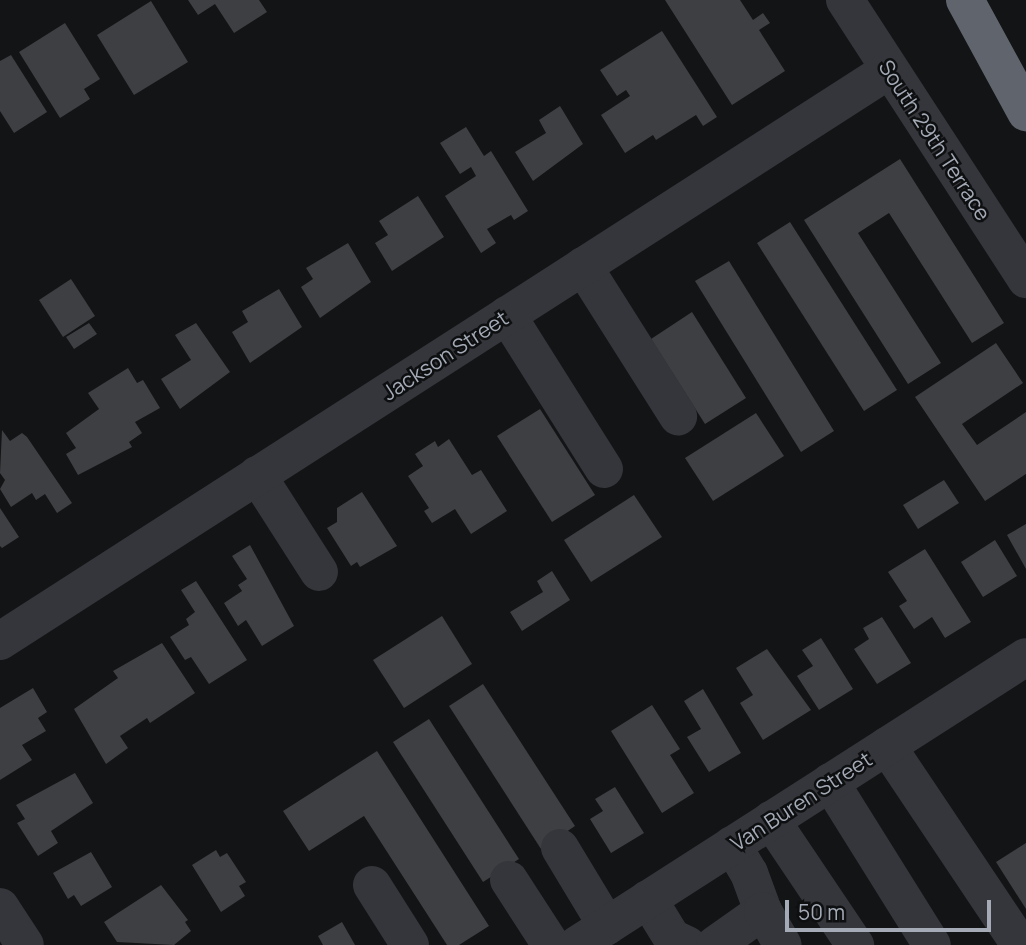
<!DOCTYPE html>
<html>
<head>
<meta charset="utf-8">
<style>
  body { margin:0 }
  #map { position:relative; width:1026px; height:945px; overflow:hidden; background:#131415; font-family:Manrope,sans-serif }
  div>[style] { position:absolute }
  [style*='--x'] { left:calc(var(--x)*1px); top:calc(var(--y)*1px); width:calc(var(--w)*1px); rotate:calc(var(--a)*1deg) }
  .building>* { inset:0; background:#3d3f42 }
  .minor>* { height:38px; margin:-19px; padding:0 19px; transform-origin:19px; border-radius:19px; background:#34363b }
  .highway>* { height:38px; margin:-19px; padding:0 19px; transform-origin:19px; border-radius:19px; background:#60646c }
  span { translate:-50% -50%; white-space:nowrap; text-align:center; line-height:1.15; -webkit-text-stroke:5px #0e0f10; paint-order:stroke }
  .street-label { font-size:21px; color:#a4abb6 }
  .scale { position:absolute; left:785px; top:900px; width:206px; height:32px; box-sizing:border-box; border:4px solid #a4abb6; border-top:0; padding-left:9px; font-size:21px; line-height:24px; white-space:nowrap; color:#a4abb6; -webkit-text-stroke:5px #0e0f10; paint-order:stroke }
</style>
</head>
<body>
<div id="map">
  <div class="building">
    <div style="clip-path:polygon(188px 0,259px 0,267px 12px,234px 33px,215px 4px,198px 15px)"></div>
    <div style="clip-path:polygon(665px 0,740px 0,753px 20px,763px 13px,770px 23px,759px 30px,785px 71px,732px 105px)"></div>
    <div style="clip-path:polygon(151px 1px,188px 62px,134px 95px,97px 35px)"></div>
    <div style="clip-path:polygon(65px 23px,100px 79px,84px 89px,90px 99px,60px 118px,19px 52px)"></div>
    <div style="clip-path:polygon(662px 31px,717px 117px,703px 126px,696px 115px,656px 140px,653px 135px,625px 153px,601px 115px,630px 96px,626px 90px,617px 96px,600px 70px)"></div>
    <div style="clip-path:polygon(11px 55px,47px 112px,14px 133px,0 111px,0 61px)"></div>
    <div style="clip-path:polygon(560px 106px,583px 144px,533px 181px,515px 152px,546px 133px,539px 120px)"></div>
    <div style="clip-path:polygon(466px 127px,484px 156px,491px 151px,528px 211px,514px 220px,511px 215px,487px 229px,496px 243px,481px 253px,445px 196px,476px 176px,471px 167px,460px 174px,440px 143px)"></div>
    <div style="clip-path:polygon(900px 159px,1004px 323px,972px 343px,889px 213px,858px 233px,941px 363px,908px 384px,804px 220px)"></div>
    <div style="clip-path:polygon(418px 196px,444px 237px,392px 271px,375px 243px,388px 235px,379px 221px)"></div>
    <div style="clip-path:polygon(790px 222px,897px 390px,864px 411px,757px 243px)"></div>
    <div style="clip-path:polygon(348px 243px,371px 282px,320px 318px,301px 287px,313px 279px,306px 268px)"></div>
    <div style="clip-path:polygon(729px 261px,834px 431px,801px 452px,695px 281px)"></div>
    <div style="clip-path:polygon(71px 279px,95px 316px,63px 337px,39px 300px)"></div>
    <div style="clip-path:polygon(279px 289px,302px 327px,250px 363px,232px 332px,248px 322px,242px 311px)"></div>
    <div style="clip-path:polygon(692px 312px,746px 398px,705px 424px,651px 339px)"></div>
    <div style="clip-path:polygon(89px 323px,97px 334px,74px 349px,66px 337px)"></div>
    <div style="clip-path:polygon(196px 323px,230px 372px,180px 409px,161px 379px,191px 360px,175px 335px)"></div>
    <div style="clip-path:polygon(996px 343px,1023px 383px,962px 424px,977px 445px,1026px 412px,1026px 474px,985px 501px,915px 397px)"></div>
    <div style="clip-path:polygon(128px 368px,137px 383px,143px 380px,160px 408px,135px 422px,142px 433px,129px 442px,132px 447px,78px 475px,66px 454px,76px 448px,66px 433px,99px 409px,88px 393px)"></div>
    <div style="clip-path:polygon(540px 409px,595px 495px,552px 522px,497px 436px)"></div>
    <div style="clip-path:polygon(756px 413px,784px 456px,713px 501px,685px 458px)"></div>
    <div style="clip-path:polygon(2px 430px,10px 441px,22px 433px,27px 437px,72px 503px,57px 513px,45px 494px,36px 500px,32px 493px,11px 507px,0 489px,5px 480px,0 473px)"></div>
    <div style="clip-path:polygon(449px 439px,472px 475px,481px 470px,507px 511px,471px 534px,455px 509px,432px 523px,424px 511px,429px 508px,408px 476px,423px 466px,415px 454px,435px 441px,438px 447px)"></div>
    <div style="clip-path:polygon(944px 480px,959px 503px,918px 529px,903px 505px)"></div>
    <div style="clip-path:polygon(362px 492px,397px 546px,360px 567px,357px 562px,351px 566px,327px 528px,337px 522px,337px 508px)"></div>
    <div style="clip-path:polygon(634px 495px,662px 537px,591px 582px,564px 540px)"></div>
    <div style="clip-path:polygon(0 508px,19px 537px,2px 548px,0 546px)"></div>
    <div style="clip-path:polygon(1026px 524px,1026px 569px,1007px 535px)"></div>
    <div style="clip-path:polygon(995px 540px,1017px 576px,983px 597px,961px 562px)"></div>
    <div style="clip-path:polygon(250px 545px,294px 626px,262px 646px,246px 620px,238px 626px,224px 603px,242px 591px,238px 585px,247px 579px,232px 556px)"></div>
    <div style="clip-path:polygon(925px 549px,971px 622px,945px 638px,932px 617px,914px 629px,899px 606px,907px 601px,888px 572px)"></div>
    <div style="clip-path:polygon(552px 571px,570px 600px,522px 631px,510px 612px,543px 592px,537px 581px)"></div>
    <div style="clip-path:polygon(196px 581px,247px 660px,209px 684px,191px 657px,185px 660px,170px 637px,189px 625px,186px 619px,195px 612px,181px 590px)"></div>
    <div style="clip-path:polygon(442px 616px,472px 664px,404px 708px,373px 660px)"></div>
    <div style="clip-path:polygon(882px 617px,911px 663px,877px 684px,854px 649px,869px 639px,863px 628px)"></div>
    <div style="clip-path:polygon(821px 638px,853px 689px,819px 710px,797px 676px,813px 666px,802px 650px)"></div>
    <div style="clip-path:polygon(162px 643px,195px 693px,150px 723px,147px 718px,120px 736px,128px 748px,106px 764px,74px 709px,118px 678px,113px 671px)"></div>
    <div style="clip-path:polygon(767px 649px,811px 710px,763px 740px,740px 703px,753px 695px,736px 668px)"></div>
    <div style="clip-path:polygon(483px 684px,575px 826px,541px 849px,449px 706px)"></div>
    <div style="clip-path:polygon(33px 688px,47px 712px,38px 718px,46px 731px,22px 745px,32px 760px,0 780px,0 708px)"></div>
    <div style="clip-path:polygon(703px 689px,741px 753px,709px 772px,687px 737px,701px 729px,684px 701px)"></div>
    <div style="clip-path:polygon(652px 705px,680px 749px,670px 755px,694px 793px,662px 813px,611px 731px)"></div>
    <div style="clip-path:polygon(429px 719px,519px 859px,483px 882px,393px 742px)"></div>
    <div style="clip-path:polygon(377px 751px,489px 926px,459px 945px,447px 945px,364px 816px,309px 851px,283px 811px)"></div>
    <div style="clip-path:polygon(75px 773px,93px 803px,51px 831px,58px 843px,38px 856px,17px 823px,25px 819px,16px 805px)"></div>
    <div style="clip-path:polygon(615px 787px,644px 833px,611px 853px,590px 819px,603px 811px,595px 799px)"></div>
    <div style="clip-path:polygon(1026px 843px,1026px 909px,996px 862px)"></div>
    <div style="clip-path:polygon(216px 850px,220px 857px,227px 853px,246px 882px,239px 886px,245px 896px,221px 912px,192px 865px)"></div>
    <div style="clip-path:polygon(91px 852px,112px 887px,81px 906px,74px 895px,68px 899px,53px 873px)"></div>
    <div style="clip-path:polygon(161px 885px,188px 920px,185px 922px,191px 931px,174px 945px,117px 942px,104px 922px)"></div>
    <div style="clip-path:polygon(342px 922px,355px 945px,323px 945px,318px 936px)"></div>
  </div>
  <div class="minor">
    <div style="--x:845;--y:0;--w:333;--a:57"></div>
    <div style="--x:583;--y:266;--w:178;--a:57.7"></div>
    <div style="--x:507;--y:315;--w:182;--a:57.8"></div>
    <div style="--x:257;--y:475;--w:115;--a:57.4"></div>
    <div style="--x:0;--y:641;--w:1057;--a:-32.71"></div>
    <div style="--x:887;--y:746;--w:239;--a:56.2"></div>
    <div style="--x:830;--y:782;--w:192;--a:58"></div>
    <div style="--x:771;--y:820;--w:151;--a:56.1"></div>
    <div style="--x:732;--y:845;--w:33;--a:59"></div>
    <div style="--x:749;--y:873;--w:40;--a:69.8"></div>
    <div style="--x:560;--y:848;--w:91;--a:58.9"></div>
    <div style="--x:509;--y:880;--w:77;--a:57.1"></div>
    <div style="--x:372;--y:885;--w:71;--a:57.7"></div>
    <div style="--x:648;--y:899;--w:46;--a:58.4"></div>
    <div style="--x:672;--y:938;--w:17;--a:25"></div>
    <div style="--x:0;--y:907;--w:45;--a:56.7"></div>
    <div style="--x:577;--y:945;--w:533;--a:-32.68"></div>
    <div style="--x:715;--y:945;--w:59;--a:-35.3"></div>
    <div style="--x:763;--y:911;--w:39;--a:60"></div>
  </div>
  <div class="highway">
    <div style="--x:965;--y:0;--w:128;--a:61.4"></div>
  </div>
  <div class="street-label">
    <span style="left:935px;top:140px;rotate:57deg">South 29th Terrace</span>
    <span style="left:445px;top:355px;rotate:-33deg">Jackson Street</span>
    <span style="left:801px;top:801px;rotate:-33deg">Van Buren Street</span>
  </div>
  <div class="scale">50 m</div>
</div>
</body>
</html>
